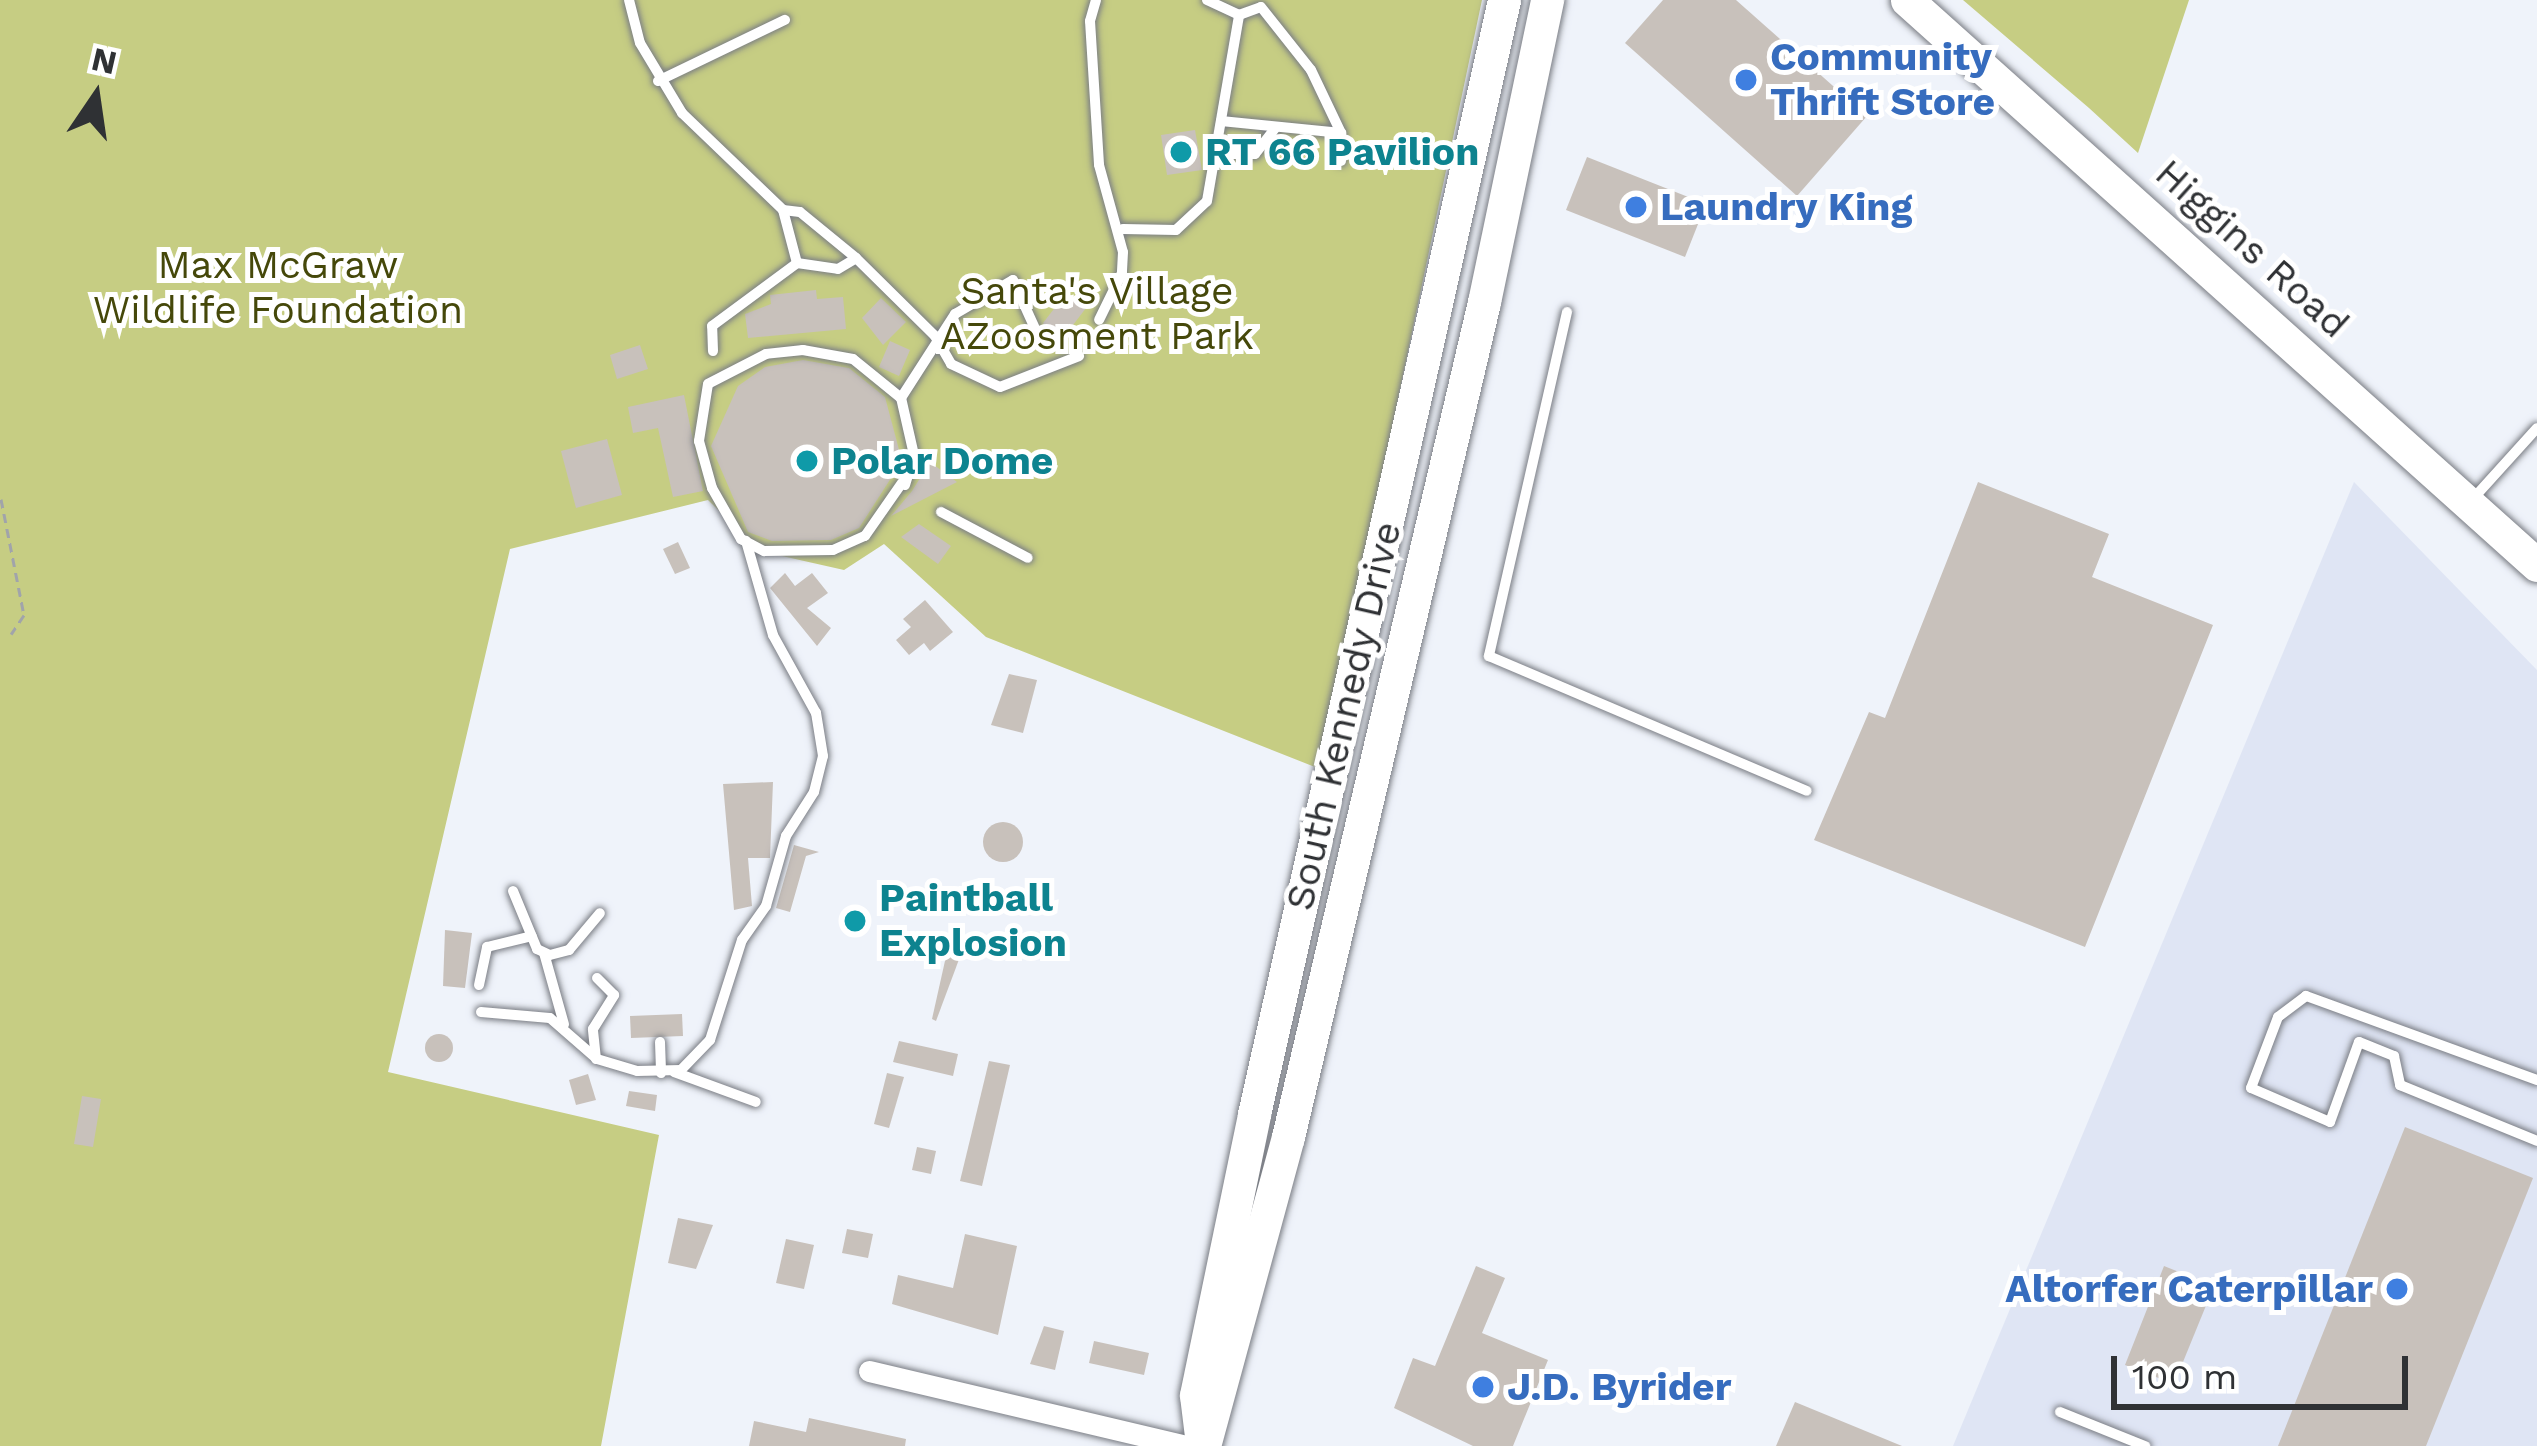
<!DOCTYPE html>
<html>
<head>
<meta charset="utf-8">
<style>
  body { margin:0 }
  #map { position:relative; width:2537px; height:1446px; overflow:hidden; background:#eff3fa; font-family:"Work Sans",sans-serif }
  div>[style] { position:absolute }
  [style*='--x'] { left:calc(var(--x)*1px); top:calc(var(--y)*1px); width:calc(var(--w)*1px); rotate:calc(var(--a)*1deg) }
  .built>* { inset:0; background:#dfe5f4 }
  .green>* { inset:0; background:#c6cd83 }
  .building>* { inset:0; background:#c8c1bb }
  .round { border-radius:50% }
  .path>* { height:3px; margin-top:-1.5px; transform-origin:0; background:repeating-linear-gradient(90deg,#a1a4aa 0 9px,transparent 0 15px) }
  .roads { filter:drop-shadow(0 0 3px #7a7d84) drop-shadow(0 0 3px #7a7d84) }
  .service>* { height:10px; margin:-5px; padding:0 5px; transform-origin:5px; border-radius:5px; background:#fff }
  .minor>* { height:21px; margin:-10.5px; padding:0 10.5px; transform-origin:10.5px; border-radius:10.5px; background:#fff }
  .primary>* { height:33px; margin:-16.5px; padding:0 16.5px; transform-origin:16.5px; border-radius:16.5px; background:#fff }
  .dots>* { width:33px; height:33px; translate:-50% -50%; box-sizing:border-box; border:6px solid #fff; border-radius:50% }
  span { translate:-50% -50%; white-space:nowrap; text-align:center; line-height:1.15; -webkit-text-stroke:10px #fff; paint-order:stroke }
  .shop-label { font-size:39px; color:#366cbe; font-weight:700 }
  .left { translate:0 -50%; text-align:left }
  .right { translate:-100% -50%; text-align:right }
  .culture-label { font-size:39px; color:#0d838f; font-weight:700 }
  .street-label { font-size:39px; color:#2f3134 }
  .park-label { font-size:39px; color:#45480a }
  .north { position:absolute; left:36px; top:36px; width:120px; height:120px; -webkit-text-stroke:9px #fff; paint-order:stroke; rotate:13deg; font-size:33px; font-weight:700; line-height:48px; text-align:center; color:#2f3134 }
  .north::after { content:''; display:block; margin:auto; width:42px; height:54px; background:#2f3134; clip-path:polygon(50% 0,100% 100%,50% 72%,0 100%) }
  .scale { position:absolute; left:2111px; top:1356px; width:297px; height:54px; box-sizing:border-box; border:6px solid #2f3134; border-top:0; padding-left:15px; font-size:36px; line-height:42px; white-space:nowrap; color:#2f3134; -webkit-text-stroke:9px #fff; paint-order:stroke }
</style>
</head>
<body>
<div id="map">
  <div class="built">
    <div style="clip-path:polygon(2354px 482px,2537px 670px,2537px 1446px,1953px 1446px)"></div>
  </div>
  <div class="green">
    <div style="clip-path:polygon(0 0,1482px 0,1320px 769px,986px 637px,884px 544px,844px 570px,760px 551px,708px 500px,510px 549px,388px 1072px,659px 1135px,601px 1446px,0 1446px)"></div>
    <div style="clip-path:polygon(1963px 0,2189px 0,2138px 153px,2089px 108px)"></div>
  </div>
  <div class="building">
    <div style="clip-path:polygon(1663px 0,1736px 0,1867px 116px,1797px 196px,1625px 43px)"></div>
    <div style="clip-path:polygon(1195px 130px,1202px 170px,1167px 175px,1161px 135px)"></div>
    <div style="clip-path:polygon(1587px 157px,1706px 204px,1685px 257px,1566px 210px)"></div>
    <div style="clip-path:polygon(816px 290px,817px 299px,843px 297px,846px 329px,748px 338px,745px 314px,771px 304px,770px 295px)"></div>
    <div style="clip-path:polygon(1067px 292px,1086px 308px,1060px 342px,1043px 323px)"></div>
    <div style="clip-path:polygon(881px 298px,906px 322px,883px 345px,862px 318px)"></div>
    <div style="clip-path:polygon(890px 341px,910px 350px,899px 376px,879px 367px)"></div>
    <div style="clip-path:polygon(640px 345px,648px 369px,617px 379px,610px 355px)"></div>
    <div style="clip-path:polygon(803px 360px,849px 368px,885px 397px,902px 461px,859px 528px,831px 540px,772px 541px,748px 532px,711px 446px,738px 386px,765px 367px)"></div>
    <div style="clip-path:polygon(684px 395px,703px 491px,673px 497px,658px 428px,633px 433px,628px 407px)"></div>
    <div style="clip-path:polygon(607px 439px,622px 495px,576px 508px,561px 451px)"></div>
    <div style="clip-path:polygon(930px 462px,957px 482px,891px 516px,912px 491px)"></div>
    <div style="clip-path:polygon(1978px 482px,2109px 534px,2092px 577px,2213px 625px,2085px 947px,1814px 840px,1869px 712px,1885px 718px)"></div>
    <div style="clip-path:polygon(919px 524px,951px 546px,938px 564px,901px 537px)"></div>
    <div style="clip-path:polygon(678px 542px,690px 568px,675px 574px,663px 549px)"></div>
    <div style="clip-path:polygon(785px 573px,795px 586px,812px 573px,828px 593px,807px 608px,831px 628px,817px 646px,770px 588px)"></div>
    <div style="clip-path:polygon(925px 600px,953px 632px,930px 651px,924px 643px,909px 655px,896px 640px,911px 627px,903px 619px)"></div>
    <div style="clip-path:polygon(1009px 674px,1037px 680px,1023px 733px,991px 725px)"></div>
    <div style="clip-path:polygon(773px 782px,770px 858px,748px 858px,752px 906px,734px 910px,723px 784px)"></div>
    <div class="round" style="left:983px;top:822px;width:40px;height:40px"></div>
    <div style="clip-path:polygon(794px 845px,819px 852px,806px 856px,790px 912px,776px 908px)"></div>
    <div style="clip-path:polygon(445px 930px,472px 933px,465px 988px,443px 986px)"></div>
    <div style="clip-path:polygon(949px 943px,964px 946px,936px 1021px,932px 1019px)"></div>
    <div style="clip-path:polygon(682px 1014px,683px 1036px,631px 1038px,630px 1016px)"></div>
    <div class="round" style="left:425px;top:1034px;width:28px;height:28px"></div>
    <div style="clip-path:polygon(899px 1041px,958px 1054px,953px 1076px,893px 1062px)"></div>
    <div style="clip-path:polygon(989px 1061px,1010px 1065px,982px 1186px,960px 1181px)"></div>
    <div style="clip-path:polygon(887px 1073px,904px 1077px,889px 1128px,874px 1124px)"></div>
    <div style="clip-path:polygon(588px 1074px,596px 1100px,576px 1105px,569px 1080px)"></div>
    <div style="clip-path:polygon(629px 1091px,657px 1095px,655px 1111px,626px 1106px)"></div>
    <div style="clip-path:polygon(82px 1096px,101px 1099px,93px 1147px,74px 1144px)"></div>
    <div style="clip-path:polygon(2405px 1127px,2533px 1178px,2426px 1446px,2278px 1446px)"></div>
    <div style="clip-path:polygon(917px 1147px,936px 1151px,931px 1174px,912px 1170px)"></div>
    <div style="clip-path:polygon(678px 1218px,713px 1225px,696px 1269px,668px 1263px)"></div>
    <div style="clip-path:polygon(847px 1229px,873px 1234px,868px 1258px,842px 1253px)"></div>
    <div style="clip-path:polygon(965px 1234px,1017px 1246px,998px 1335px,892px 1304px,898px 1275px,953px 1288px)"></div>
    <div style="clip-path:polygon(786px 1239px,814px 1245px,804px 1289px,776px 1283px)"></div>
    <div style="clip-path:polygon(1476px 1266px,1505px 1278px,1482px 1333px,1548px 1360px,1513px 1446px,1473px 1446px,1394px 1408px,1413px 1358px,1435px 1366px)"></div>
    <div style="clip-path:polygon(2164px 1266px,2214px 1286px,2174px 1384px,2125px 1365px)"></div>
    <div style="clip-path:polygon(1044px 1326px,1064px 1331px,1055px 1370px,1030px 1364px)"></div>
    <div style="clip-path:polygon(1094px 1341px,1149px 1353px,1144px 1375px,1089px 1363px)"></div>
    <div style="clip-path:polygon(1795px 1402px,1902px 1446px,1776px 1446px)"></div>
    <div style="clip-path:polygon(809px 1418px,906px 1439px,905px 1446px,749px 1446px,754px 1421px,806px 1432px)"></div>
  </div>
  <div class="path">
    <div style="--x:1;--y:499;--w:118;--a:78.8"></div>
    <div style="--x:24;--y:615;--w:23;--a:124"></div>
  </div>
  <div class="roads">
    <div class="service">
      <div style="--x:629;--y:0;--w:44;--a:75.7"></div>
      <div style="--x:640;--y:43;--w:82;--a:59"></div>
      <div style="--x:682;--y:113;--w:140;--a:43.8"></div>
      <div style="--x:783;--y:210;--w:17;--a:7"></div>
      <div style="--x:800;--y:212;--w:72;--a:39.4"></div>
      <div style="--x:856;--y:258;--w:111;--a:44.6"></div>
      <div style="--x:935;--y:336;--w:32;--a:60"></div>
      <div style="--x:951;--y:364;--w:54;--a:25.1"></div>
      <div style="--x:1000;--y:387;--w:85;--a:-21.4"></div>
      <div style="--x:1096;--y:0;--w:22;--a:106"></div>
      <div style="--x:1090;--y:21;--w:144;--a:86.4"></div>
      <div style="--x:1099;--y:165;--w:90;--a:74.6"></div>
      <div style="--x:1123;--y:252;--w:21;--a:93"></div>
      <div style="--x:1122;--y:273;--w:52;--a:116.1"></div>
      <div style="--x:1207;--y:0;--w:35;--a:25"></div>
      <div style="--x:1239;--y:15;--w:23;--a:-20"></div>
      <div style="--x:1261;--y:7;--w:80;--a:51.6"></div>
      <div style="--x:1311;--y:70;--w:70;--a:64.5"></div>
      <div style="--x:1341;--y:133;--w:28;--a:90"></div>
      <div style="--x:658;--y:81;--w:141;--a:-25.7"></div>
      <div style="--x:1221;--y:121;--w:121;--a:5.7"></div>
      <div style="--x:1221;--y:154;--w:34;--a:0"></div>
      <div style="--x:1255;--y:154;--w:34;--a:-52"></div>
      <div style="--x:783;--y:210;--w:55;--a:75.2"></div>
      <div style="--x:1123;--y:229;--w:53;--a:1.1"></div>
      <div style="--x:1176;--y:230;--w:42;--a:-43.1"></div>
      <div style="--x:1207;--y:201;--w:189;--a:-80.2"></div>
      <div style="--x:797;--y:263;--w:41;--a:8.3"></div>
      <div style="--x:838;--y:269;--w:21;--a:-31"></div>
      <div style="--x:1567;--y:312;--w:353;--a:102.8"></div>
      <div style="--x:1489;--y:656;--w:345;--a:23"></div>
      <div style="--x:713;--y:351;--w:25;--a:-92"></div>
      <div style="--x:712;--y:326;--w:106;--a:-36.5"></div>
      <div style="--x:901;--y:398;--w:62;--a:-140.9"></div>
      <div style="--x:853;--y:359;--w:51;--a:-169.8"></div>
      <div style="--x:803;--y:350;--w:37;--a:174"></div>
      <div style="--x:766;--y:354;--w:65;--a:152.7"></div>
      <div style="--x:708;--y:384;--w:58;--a:99"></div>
      <div style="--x:699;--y:441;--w:49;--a:74.5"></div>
      <div style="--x:712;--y:488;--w:59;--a:60.4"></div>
      <div style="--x:741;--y:539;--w:26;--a:28"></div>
      <div style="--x:764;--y:551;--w:69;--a:-0.8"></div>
      <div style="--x:833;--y:550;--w:35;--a:-24"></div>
      <div style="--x:865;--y:536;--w:65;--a:-55.1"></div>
      <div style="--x:905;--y:485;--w:31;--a:-73"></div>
      <div style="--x:914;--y:455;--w:58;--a:-102.8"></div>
      <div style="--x:901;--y:398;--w:100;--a:-57.3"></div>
      <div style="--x:955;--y:314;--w:67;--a:-30.4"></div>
      <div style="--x:1013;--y:280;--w:60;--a:65.6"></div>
      <div style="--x:2471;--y:501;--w:98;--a:-47.9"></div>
      <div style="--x:941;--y:512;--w:98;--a:27.9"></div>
      <div style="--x:513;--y:891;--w:63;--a:67.5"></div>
      <div style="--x:537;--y:949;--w:14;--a:25"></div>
      <div style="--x:550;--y:955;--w:20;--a:-15"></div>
      <div style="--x:569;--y:950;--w:48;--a:-50"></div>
      <div style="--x:544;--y:953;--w:74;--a:74.3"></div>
      <div style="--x:479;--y:985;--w:39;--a:-78"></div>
      <div style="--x:487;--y:947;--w:46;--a:-13.7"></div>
      <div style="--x:481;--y:1012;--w:69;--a:5"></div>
      <div style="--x:550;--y:1018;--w:62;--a:41.1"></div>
      <div style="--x:597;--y:1059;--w:42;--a:16.7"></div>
      <div style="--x:637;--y:1071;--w:44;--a:-1.3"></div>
      <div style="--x:681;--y:1070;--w:42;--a:-46"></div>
      <div style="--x:710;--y:1040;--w:105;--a:-72.3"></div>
      <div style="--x:742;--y:940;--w:42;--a:-54.8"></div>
      <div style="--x:766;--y:906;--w:73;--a:-74.1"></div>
      <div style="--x:786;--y:836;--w:52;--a:-57.5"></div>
      <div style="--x:814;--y:792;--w:37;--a:-76"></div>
      <div style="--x:823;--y:756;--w:44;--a:-99.2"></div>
      <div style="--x:816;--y:713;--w:89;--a:-118.9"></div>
      <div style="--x:773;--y:635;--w:98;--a:-106"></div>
      <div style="--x:660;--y:1042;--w:31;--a:88"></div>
      <div style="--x:596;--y:1059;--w:30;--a:-96"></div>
      <div style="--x:593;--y:1029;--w:40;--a:-58"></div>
      <div style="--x:614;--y:995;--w:24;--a:-135"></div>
      <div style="--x:674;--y:1072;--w:87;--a:20.1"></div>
      <div style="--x:2537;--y:1080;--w:246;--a:-160"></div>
      <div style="--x:2306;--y:996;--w:35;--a:143"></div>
      <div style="--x:2278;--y:1017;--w:76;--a:110.8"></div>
      <div style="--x:2251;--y:1088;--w:86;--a:23.3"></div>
      <div style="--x:2330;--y:1122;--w:85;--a:-70.1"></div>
      <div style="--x:2359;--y:1042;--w:38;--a:22"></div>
      <div style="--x:2394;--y:1056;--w:30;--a:78"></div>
      <div style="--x:2400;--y:1085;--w:148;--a:22.2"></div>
      <div style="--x:2060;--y:1412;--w:92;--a:21.8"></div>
    </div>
    <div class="minor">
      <div style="--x:869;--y:1371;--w:326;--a:13.3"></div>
    </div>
    <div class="primary">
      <div style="--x:1907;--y:0;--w:846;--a:41.89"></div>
      <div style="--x:1202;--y:1444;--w:49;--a:-97"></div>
      <div style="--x:1196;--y:1395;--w:287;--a:-78.3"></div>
      <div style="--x:1254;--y:1114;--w:1142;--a:-77.35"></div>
      <div style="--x:1204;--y:1446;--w:320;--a:-74.8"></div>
      <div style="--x:1288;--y:1137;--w:858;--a:-76.79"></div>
      <div style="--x:1484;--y:302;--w:309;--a:-78.2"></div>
    </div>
  </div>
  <div class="dots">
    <div style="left:1746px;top:80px;background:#3f7fe0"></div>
    <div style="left:1181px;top:152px;background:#0f9aa8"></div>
    <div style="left:1636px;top:207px;background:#3f7fe0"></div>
    <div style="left:807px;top:461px;background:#0f9aa8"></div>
    <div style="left:855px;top:921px;background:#0f9aa8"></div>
    <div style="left:2397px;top:1289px;background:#3f7fe0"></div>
    <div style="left:1483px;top:1387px;background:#3f7fe0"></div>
  </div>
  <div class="shop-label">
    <span class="left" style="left:1770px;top:80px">Community<br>Thrift Store</span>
    <span class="left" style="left:1660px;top:207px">Laundry King</span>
    <span class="right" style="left:2373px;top:1289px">Altorfer Caterpillar</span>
    <span class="left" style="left:1507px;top:1387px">J.D. Byrider</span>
  </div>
  <div class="culture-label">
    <span class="left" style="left:1205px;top:152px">RT 66 Pavilion</span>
    <span class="left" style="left:831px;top:461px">Polar Dome</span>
    <span class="left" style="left:879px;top:921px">Paintball<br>Explosion</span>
  </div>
  <div class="street-label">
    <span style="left:2252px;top:249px;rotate:42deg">Higgins Road</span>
    <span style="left:1344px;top:716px;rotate:-77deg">South Kennedy Drive</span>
  </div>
  <div class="park-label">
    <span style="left:278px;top:288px">Max McGraw<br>Wildlife Foundation</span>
    <span style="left:1097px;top:314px">Santa's Village<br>AZoosment Park</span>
  </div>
  <div class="north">N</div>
  <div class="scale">100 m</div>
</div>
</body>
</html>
